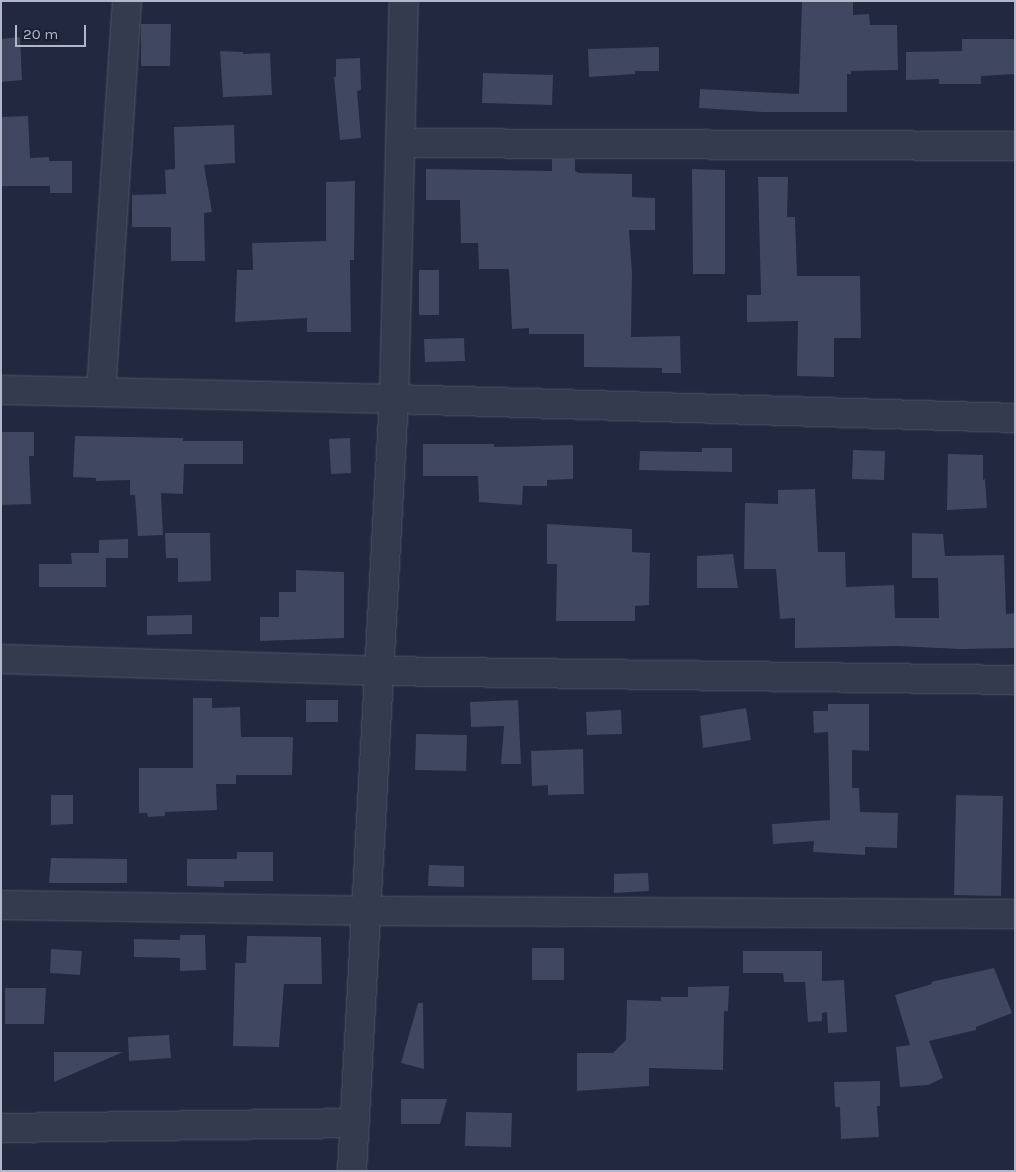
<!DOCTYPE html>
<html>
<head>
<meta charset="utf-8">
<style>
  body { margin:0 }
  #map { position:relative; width:1016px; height:1172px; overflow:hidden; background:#21283f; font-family:Karla,sans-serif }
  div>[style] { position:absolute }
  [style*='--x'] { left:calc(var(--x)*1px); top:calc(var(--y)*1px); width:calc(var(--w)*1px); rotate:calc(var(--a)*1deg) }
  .building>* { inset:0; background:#3f4761 }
  .roads { filter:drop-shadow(0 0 1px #505669) drop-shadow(0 0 1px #505669) }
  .minor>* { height:28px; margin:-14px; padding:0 14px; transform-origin:14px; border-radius:14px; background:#353b4e }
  span { translate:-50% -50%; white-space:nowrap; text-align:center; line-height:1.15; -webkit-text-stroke:5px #1a2033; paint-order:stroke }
  .frame { position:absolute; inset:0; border:2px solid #b1b6ca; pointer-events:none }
  .scale { position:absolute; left:15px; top:25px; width:71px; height:22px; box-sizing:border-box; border:2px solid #b1b6ca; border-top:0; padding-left:6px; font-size:15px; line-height:18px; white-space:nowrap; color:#b1b6ca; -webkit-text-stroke:4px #1a2033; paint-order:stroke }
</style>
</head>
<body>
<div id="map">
  <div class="building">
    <div style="clip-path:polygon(802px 1px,853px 1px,853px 15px,869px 14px,870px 25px,897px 25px,898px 70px,851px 71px,851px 74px,847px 74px,847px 112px,763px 112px,699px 108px,700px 89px,799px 94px)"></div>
    <div style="clip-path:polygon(141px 24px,171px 24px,170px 66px,141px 66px)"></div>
    <div style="clip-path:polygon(20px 37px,22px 80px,1px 82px,1px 39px)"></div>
    <div style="clip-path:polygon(962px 39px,1015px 39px,1015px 74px,981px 76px,981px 84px,939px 84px,939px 79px,906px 80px,906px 52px,962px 51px)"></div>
    <div style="clip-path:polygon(659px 47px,659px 71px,635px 71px,635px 74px,589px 77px,588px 49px)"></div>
    <div style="clip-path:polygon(220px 51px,243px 52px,243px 54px,270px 53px,272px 95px,223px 97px)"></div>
    <div style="clip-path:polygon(360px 58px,361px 90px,357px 91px,361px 138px,340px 140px,334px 77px,336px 77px,336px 59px)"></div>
    <div style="clip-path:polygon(483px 73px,553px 75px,552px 105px,482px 103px)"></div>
    <div style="clip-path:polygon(28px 116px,30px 158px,49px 157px,49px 161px,72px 161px,72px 193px,50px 193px,50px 186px,1px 186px,1px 117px)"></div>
    <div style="clip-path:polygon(234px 125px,235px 163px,204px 165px,212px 212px,204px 213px,205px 261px,171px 261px,171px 227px,132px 227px,132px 195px,166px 194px,165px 170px,175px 169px,174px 127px)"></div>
    <div style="clip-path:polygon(552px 159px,575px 159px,575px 171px,579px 173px,632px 174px,632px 197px,655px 198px,655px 230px,629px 230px,632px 273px,631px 337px,680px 336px,681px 373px,662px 373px,662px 368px,584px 367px,584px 334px,529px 334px,529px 328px,512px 329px,509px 269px,479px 269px,478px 243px,461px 243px,460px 200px,426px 200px,426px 169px,552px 171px)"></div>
    <div style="clip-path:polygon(692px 169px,725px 170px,725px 274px,693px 274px)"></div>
    <div style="clip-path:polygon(758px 177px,788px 177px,787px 217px,795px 217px,797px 276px,860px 276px,861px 338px,834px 338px,834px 377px,797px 376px,798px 321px,747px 322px,747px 295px,761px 295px)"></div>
    <div style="clip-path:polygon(355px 181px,354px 260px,350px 260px,351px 332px,307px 332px,307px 318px,235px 322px,237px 270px,253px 270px,252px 243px,326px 241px,326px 182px)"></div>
    <div style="clip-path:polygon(419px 270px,439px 270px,439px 315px,419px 315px)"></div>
    <div style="clip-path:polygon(464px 338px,465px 361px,425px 362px,424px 339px)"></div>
    <div style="clip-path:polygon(1px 432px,34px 432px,34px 456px,29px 456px,31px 504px,1px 505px)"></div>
    <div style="clip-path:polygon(75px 436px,183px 438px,183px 441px,243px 441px,243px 464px,184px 464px,183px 494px,161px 493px,163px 535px,138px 536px,135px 495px,130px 495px,130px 480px,96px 481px,96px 478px,73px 477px)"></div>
    <div style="clip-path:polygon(350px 438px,351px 473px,331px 474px,329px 439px)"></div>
    <div style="clip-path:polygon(423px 444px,494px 444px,494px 447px,573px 445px,573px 479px,547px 480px,547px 486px,523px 486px,522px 505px,479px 502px,478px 476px,423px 476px)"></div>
    <div style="clip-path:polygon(702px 448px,732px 448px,732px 472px,639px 470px,640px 451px,702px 452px)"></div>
    <div style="clip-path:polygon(853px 450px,885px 451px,884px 480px,852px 479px)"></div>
    <div style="clip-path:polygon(948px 454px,983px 455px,983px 480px,985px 479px,987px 508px,947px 510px)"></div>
    <div style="clip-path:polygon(815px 489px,818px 552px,845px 552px,846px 587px,894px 585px,895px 618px,939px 618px,938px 578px,912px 578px,912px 533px,943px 534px,945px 556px,1004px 555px,1006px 614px,1015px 613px,1015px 648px,960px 649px,897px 646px,795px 648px,795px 618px,780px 619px,776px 569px,744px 569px,745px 503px,778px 504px,778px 490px)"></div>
    <div style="clip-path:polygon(547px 524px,632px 529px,632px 552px,650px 553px,649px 605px,635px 606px,635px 621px,556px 621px,557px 564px,547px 564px)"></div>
    <div style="clip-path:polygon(165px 533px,210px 533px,211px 581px,178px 582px,178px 558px,166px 558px)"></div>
    <div style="clip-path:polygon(128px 539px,128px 558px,106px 558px,106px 587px,39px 587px,39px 564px,72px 564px,71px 553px,99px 553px,99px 540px)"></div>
    <div style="clip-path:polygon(733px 554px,738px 588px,697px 588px,697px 556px)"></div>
    <div style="clip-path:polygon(296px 570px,344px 572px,344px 638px,260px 641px,260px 617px,279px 617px,279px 592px,296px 592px)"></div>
    <div style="clip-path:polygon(192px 615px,192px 634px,147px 635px,147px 616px)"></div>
    <div style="clip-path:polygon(193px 698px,212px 698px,212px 708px,240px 707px,241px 737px,293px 737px,292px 775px,236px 775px,236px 784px,216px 784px,217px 810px,165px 812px,165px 816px,148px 817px,147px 813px,139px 813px,139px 768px,193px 768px)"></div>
    <div style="clip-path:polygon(306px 700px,338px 700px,338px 722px,306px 722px)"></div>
    <div style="clip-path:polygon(518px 700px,521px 764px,501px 764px,504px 726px,471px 727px,470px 702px)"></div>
    <div style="clip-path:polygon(828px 704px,869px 704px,869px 751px,852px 750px,852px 788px,859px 788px,860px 812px,898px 813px,897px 848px,865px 847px,865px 855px,813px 852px,814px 841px,773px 844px,772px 824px,830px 820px,828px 732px,814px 733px,813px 711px,828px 711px)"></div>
    <div style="clip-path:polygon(746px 708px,751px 740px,703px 748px,700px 716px)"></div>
    <div style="clip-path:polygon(621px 710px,622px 734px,587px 735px,586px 712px)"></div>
    <div style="clip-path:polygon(416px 734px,467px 735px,466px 771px,415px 770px)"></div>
    <div style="clip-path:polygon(583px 749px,584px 794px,548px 795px,548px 785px,532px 786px,531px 751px)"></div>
    <div style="clip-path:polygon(51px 795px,73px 795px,73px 824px,51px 825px)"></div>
    <div style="clip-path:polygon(956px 795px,1003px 796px,1001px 896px,954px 895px)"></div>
    <div style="clip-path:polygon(237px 852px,273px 852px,273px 881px,224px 881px,224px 887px,187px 886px,187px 859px,237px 859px)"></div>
    <div style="clip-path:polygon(51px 858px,127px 859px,127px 883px,49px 883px)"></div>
    <div style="clip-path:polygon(429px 865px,464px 866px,464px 887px,428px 886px)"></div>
    <div style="clip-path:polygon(648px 873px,649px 891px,614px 893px,614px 874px)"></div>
    <div style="clip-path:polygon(180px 935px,205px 935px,206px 970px,180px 971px,180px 958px,134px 957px,134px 939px,180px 940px)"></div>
    <div style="clip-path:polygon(247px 936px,321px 937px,322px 984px,284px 984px,279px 1047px,233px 1046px,235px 963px,246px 963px)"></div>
    <div style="clip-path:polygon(532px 948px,564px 948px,564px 980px,532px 980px)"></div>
    <div style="clip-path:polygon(51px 949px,82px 951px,80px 975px,50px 973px)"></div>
    <div style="clip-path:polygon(743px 951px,822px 951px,822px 981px,844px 980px,847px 1032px,828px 1033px,827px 1012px,822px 1013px,822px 1021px,808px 1022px,805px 982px,784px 982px,783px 973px,743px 973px)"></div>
    <div style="clip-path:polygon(994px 968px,1012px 1013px,976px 1027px,976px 1030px,929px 1041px,943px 1078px,928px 1085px,900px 1087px,896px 1047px,910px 1045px,895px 995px,932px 984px,931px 982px)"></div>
    <div style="clip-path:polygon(729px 986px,728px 1011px,724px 1011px,723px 1070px,649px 1068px,649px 1086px,577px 1091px,577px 1053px,613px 1053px,626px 1040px,627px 1000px,661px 1001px,661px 997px,688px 997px,688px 987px)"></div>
    <div style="clip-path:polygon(5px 988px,46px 988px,44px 1024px,5px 1024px)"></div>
    <div style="clip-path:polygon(418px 1003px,423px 1003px,424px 1069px,401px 1063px)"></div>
    <div style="clip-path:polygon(169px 1035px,171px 1058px,129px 1061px,128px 1037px)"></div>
    <div style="clip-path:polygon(54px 1052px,123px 1052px,54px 1082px)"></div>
    <div style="clip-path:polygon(880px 1081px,880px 1106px,877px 1106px,879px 1137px,841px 1139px,840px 1107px,835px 1107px,834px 1082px)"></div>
    <div style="clip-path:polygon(401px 1099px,447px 1099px,440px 1124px,401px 1124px)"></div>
    <div style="clip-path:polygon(466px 1112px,512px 1113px,511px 1147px,465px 1146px)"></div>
  </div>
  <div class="roads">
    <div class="minor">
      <div style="--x:401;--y:143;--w:614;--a:0.28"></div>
      <div style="--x:1;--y:390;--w:393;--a:1.3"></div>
      <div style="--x:394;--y:399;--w:621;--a:1.75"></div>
      <div style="--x:101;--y:392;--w:392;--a:-86.2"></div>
      <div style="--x:1;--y:659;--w:379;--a:1.8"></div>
      <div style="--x:380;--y:671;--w:635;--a:0.81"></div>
      <div style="--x:1;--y:905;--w:366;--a:0.9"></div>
      <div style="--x:367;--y:911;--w:648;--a:0.27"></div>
      <div style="--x:1;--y:1128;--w:354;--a:-0.8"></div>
      <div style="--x:352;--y:1171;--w:773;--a:-86.89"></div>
      <div style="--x:394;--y:399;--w:398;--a:-88.6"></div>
    </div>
  </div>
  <div class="frame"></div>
  <div class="scale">20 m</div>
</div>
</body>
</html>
